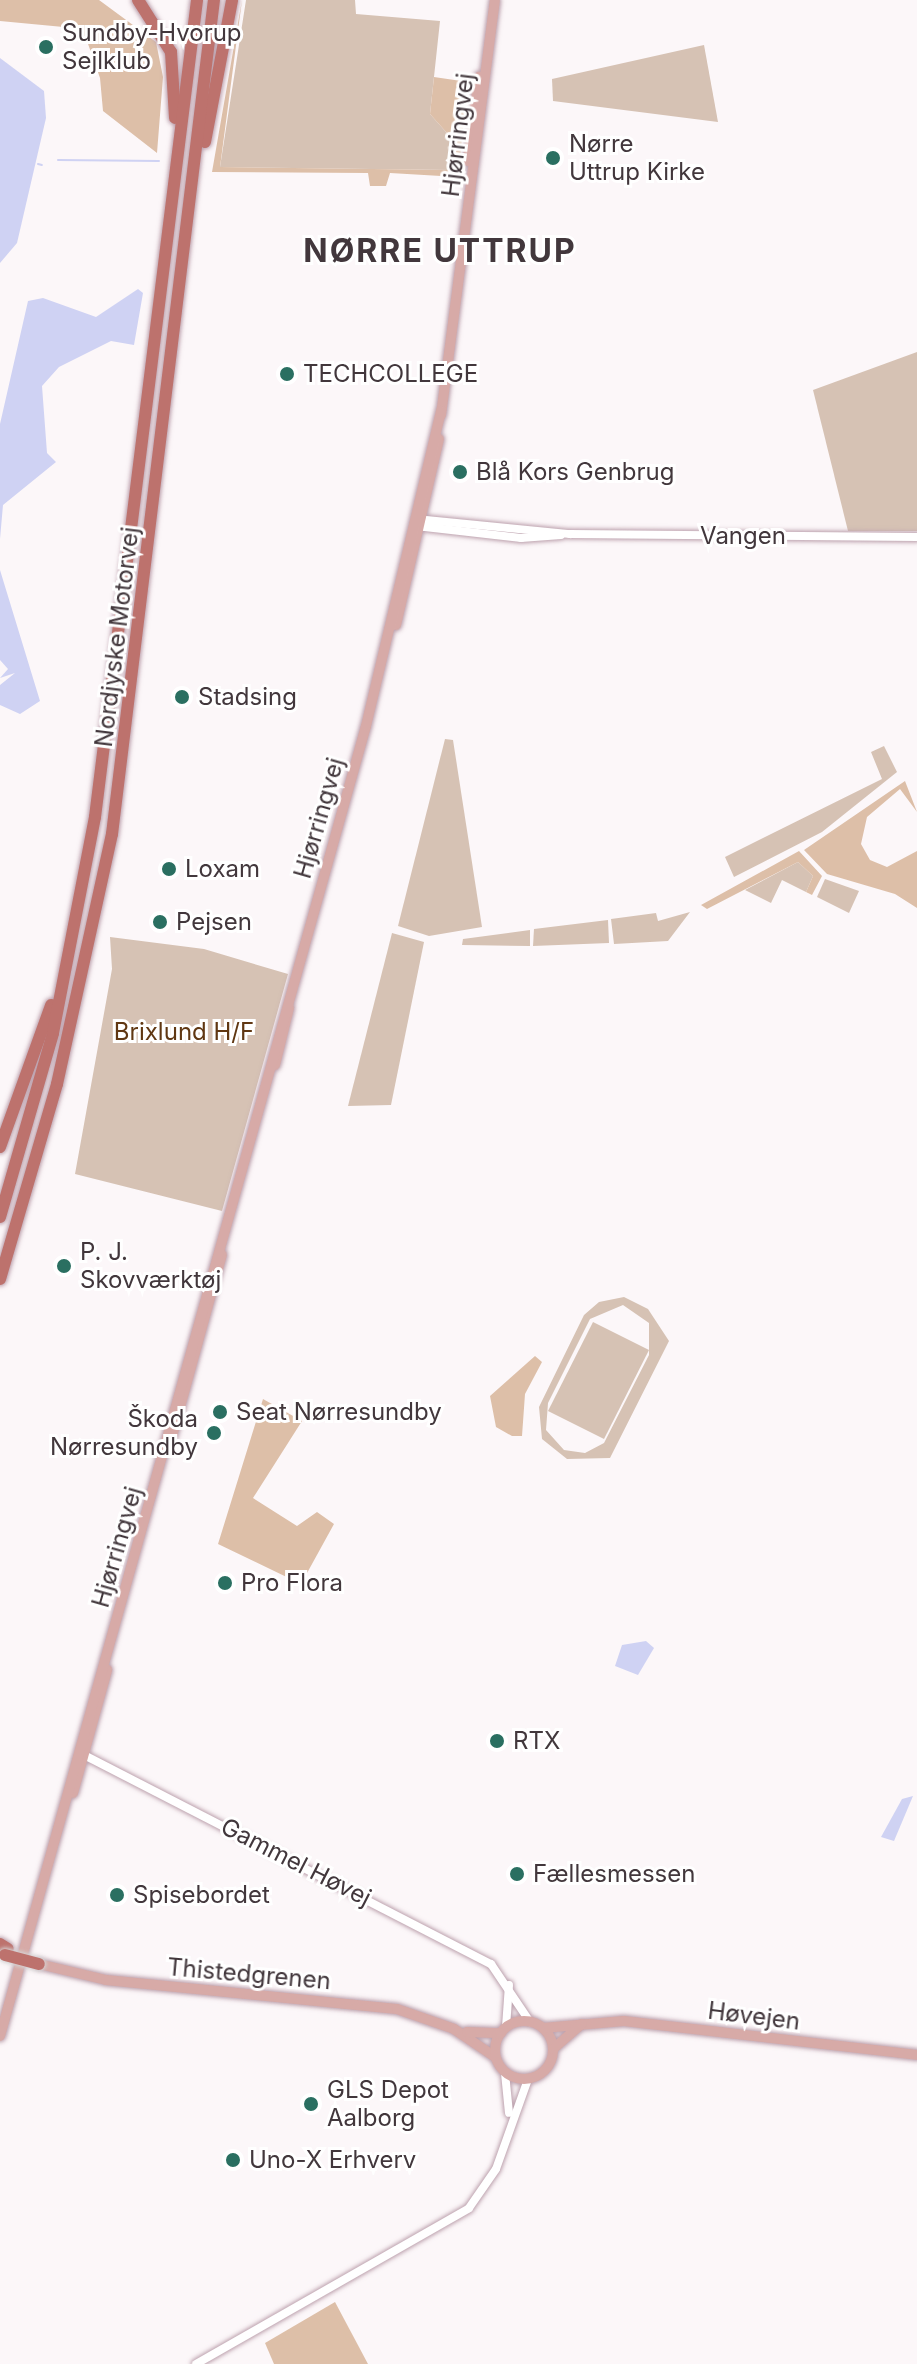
<!DOCTYPE html>
<html>
<head>
<meta charset="utf-8">
<style>
  body { margin:0 }
  #map { position:relative; width:917px; height:2364px; overflow:hidden; background:#fcf7f9; font-family:Inter,sans-serif }
  div>[style] { position:absolute }
  [style*='--x'] { left:calc(var(--x)*1px); top:calc(var(--y)*1px); width:calc(var(--w)*1px); rotate:calc(var(--a)*1deg) }
  .green>* { inset:0; background:#d6c2b4 }
  .forest>* { inset:0; background:#ddbfa8 }
  .water>* { inset:0; background:#cfd2f3 }
  .stream>* { height:2px; margin:-1px; padding:0 1px; transform-origin:1px; border-radius:1px; background:#cfd2f3 }
  .roads { filter:drop-shadow(0 0 2px #bda2ae) drop-shadow(0 0 2px #bda2ae) }
  .minor>* { height:8px; margin:-4px; padding:0 4px; transform-origin:4px; border-radius:4px; background:#fff }
  .major>* { height:10px; margin:-5px; padding:0 5px; transform-origin:5px; border-radius:5px; background:#d7aaa7 }
  .major>.ring { margin:-5px; padding:0; box-sizing:content-box; background:none; border:10px solid #d7aaa7; border-radius:50% }
  .highway>* { height:12px; margin:-6px; padding:0 6px; transform-origin:6px; border-radius:6px; background:#bd726d }
  .bridges { filter:drop-shadow(0 0 2px #d5d3d4) drop-shadow(0 0 2px #d5d3d4) }
  .highway-bridge>* { height:12px; margin:-6px; padding:0 6px; transform-origin:6px; border-radius:6px; background:#bd726d }
  .dots>* { width:22px; height:22px; translate:-50% -50%; box-sizing:border-box; border:4px solid #fff; border-radius:50% }
  span { translate:-50% -50%; white-space:nowrap; text-align:center; line-height:1.15; -webkit-text-stroke:6px #fff; paint-order:stroke }
  .poi-label { font-size:24px; color:#42373c }
  .left { translate:0 -50%; text-align:left }
  .right { translate:-100% -50%; text-align:right }
  .street-label { font-size:24px; color:#42373c }
  .park-label { font-size:24px; color:#603712 }
  .district-label { font-size:32px; color:#42373c; font-weight:700; letter-spacing:2px }
</style>
</head>
<body>
<div id="map">
  <div class="green">
    <div style="clip-path:polygon(246px 0,355px 0,356px 14px,440px 21px,430px 114px,455px 142px,451px 170px,220px 167px)"></div>
    <div style="clip-path:polygon(704px 45px,718px 122px,553px 101px,552px 79px)"></div>
    <div style="clip-path:polygon(917px 352px,917px 531px,848px 531px,813px 390px)"></div>
    <div style="clip-path:polygon(445px 739px,453px 740px,482px 927px,429px 936px,398px 926px)"></div>
    <div style="clip-path:polygon(884px 746px,897px 772px,822px 832px,734px 877px,725px 857px,882px 779px,871px 752px)"></div>
    <div style="clip-path:polygon(798px 862px,813px 876px,806px 892px,782px 880px,771px 903px,745px 890px)"></div>
    <div style="clip-path:polygon(825px 879px,859px 891px,849px 913px,817px 897px)"></div>
    <div style="clip-path:polygon(690px 912px,668px 941px,614px 944px,611px 919px,656px 913px,658px 921px)"></div>
    <div style="clip-path:polygon(608px 920px,609px 943px,533px 946px,534px 929px)"></div>
    <div style="clip-path:polygon(530px 930px,530px 946px,462px 945px,463px 939px)"></div>
    <div style="clip-path:polygon(392px 933px,424px 942px,391px 1105px,348px 1106px)"></div>
    <div style="clip-path:polygon(110px 937px,204px 949px,288px 974px,222px 1211px,75px 1174px,112px 969px)"></div>
    <div style="clip-path:polygon(evenodd,624px 1297px,648px 1309px,669px 1341px,610px 1458px,567px 1459px,542px 1439px,539px 1407px,584px 1315px,599px 1302px,624px 1297px,623px 1305px,649px 1323px,649px 1355px,604px 1443px,585px 1453px,564px 1450px,546px 1430px,548px 1403px,590px 1319px,623px 1305px)"></div>
    <div style="clip-path:polygon(593px 1322px,649px 1350px,604px 1439px,548px 1411px)"></div>
  </div>
  <div class="forest">
    <div style="clip-path:polygon(0 0,99px 0,156px 42px,163px 77px,157px 153px,103px 111px,100px 78px,87px 41px,74px 28px,0 21px)"></div>
    <div style="clip-path:polygon(242px 0,220px 167px,451px 170px,455px 142px,430px 114px,434px 77px,468px 82px,458px 177px,390px 173px,386px 186px,370px 186px,368px 173px,212px 172px)"></div>
    <div style="clip-path:polygon(905px 781px,917px 812px,900px 789px,867px 817px,861px 844px,870px 860px,887px 867px,917px 851px,917px 908px,895px 894px,827px 874px,804px 850px)"></div>
    <div style="clip-path:polygon(799px 851px,822px 876px,812px 895px,806px 892px,813px 876px,798px 862px,707px 909px,701px 905px)"></div>
    <div style="clip-path:polygon(535px 1356px,542px 1362px,525px 1394px,522px 1436px,512px 1436px,496px 1427px,490px 1396px)"></div>
    <div style="clip-path:polygon(263px 1399px,302px 1421px,253px 1498px,297px 1526px,317px 1512px,334px 1524px,301px 1584px,218px 1544px)"></div>
    <div style="clip-path:polygon(335px 2302px,368px 2364px,274px 2364px,265px 2343px)"></div>
  </div>
  <div class="water">
    <div style="clip-path:polygon(0 58px,44px 91px,46px 118px,17px 243px,0 263px)"></div>
    <div style="clip-path:polygon(138px 289px,143px 293px,134px 345px,111px 341px,59px 367px,42px 386px,47px 453px,56px 462px,3px 505px,0 539px,0 424px,28px 301px,43px 298px,96px 317px)"></div>
    <div style="clip-path:polygon(0 570px,40px 701px,20px 714px,0 705px,0 685px,15px 673px,0 678px,8px 669px,0 660px)"></div>
    <div style="clip-path:polygon(646px 1641px,654px 1648px,638px 1675px,615px 1666px,622px 1645px)"></div>
    <div style="clip-path:polygon(913px 1796px,894px 1841px,881px 1837px,902px 1799px)"></div>
  </div>
  <div class="stream">
    <div style="--x:58;--y:160;--w:101;--a:0.6"></div>
    <div style="--x:38;--y:164;--w:4;--a:14"></div>
  </div>
  <div class="roads">
    <div class="minor">
      <div style="--x:416;--y:519;--w:155;--a:5.6"></div>
      <div style="--x:570;--y:534;--w:347;--a:0.5"></div>
      <div style="--x:416;--y:526;--w:106;--a:6.5"></div>
      <div style="--x:521;--y:538;--w:40;--a:-4.3"></div>
      <div style="--x:82;--y:1754;--w:460;--a:27.2"></div>
      <div style="--x:491;--y:1964;--w:70;--a:56.1"></div>
      <div style="--x:506;--y:2027;--w:42;--a:-85.9"></div>
      <div style="--x:505;--y:2073;--w:40;--a:84.3"></div>
      <div style="--x:196;--y:2364;--w:314;--a:-29.7"></div>
      <div style="--x:469;--y:2208;--w:47;--a:-55.3"></div>
      <div style="--x:496;--y:2169;--w:96;--a:-70.4"></div>
    </div>
    <div class="major">
      <div style="--x:468;--y:161;--w:85;--a:-82.5"></div>
      <div style="--x:441;--y:415;--w:418;--a:-82.6"></div>
      <div style="--x:396;--y:625;--w:191;--a:-77"></div>
      <div style="--x:275;--y:1065;--w:59;--a:-76.2"></div>
      <div style="--x:172;--y:1436;--w:188;--a:-74.6"></div>
      <div style="--x:73;--y:1793;--w:128;--a:-74.5"></div>
      <div style="--x:39;--y:1964;--w:69;--a:13.4"></div>
      <div style="--x:106;--y:1980;--w:292;--a:5.7"></div>
      <div style="--x:397;--y:2009;--w:60;--a:19.3"></div>
      <div style="--x:454;--y:2029;--w:50;--a:34.3"></div>
      <div class="ring" style="left:495px;top:2021px;width:48px;height:48px"></div>
      <div style="--x:543;--y:2028;--w:81;--a:-4.9"></div>
      <div style="--x:624;--y:2021;--w:295;--a:6.6"></div>
      <div style="--x:467;--y:2032;--w:34;--a:2"></div>
      <div style="--x:0;--y:2036;--w:1360;--a:-74.39"></div>
      <div style="--x:366;--y:726;--w:324;--a:-76.6"></div>
      <div style="--x:553;--y:2049;--w:38;--a:-41"></div>
    </div>
    <div class="highway">
      <div style="--x:138;--y:0;--w:62;--a:57.6"></div>
      <div style="--x:171;--y:52;--w:66;--a:86.5"></div>
      <div style="--x:205;--y:142;--w:145;--a:-79.2"></div>
      <div style="--x:0;--y:1147;--w:151;--a:-70.2"></div>
      <div style="--x:0;--y:1217;--w:191;--a:-73.9"></div>
      <div style="--x:53;--y:1033;--w:220;--a:-79"></div>
      <div style="--x:95;--y:817;--w:823;--a:-82.88"></div>
      <div style="--x:0;--y:1279;--w:203;--a:-73.7"></div>
      <div style="--x:57;--y:1084;--w:256;--a:-77.6"></div>
      <div style="--x:112;--y:834;--w:840;--a:-83.03"></div>
      <div style="--x:0;--y:1944;--w:9;--a:32"></div>
    </div>
  </div>
  <div class="bridges">
    <div class="highway-bridge">
      <div style="--x:5;--y:1955;--w:35;--a:15"></div>
    </div>
  </div>
  <div class="dots">
    <div style="left:46px;top:47px;background:#2a6f61"></div>
    <div style="left:553px;top:158px;background:#2a6f61"></div>
    <div style="left:287px;top:374px;background:#2a6f61"></div>
    <div style="left:460px;top:472px;background:#2a6f61"></div>
    <div style="left:182px;top:697px;background:#2a6f61"></div>
    <div style="left:169px;top:869px;background:#2a6f61"></div>
    <div style="left:160px;top:922px;background:#2a6f61"></div>
    <div style="left:64px;top:1266px;background:#2a6f61"></div>
    <div style="left:220px;top:1412px;background:#2a6f61"></div>
    <div style="left:214px;top:1433px;background:#2a6f61"></div>
    <div style="left:225px;top:1583px;background:#2a6f61"></div>
    <div style="left:497px;top:1741px;background:#2a6f61"></div>
    <div style="left:517px;top:1874px;background:#2a6f61"></div>
    <div style="left:117px;top:1895px;background:#2a6f61"></div>
    <div style="left:311px;top:2104px;background:#2a6f61"></div>
    <div style="left:233px;top:2160px;background:#2a6f61"></div>
  </div>
  <div class="poi-label">
    <span class="left" style="left:62px;top:47px">Sundby-Hvorup<br>Sejlklub</span>
    <span class="left" style="left:569px;top:158px">Nørre<br>Uttrup Kirke</span>
    <span class="left" style="left:303px;top:374px">TECHCOLLEGE</span>
    <span class="left" style="left:476px;top:472px">Blå Kors Genbrug</span>
    <span class="left" style="left:198px;top:697px">Stadsing</span>
    <span class="left" style="left:185px;top:869px">Loxam</span>
    <span class="left" style="left:176px;top:922px">Pejsen</span>
    <span class="left" style="left:80px;top:1266px">P. J.<br>Skovværktøj</span>
    <span class="left" style="left:236px;top:1412px">Seat Nørresundby</span>
    <span class="right" style="left:198px;top:1433px">Škoda<br>Nørresundby</span>
    <span class="left" style="left:241px;top:1583px">Pro Flora</span>
    <span class="left" style="left:513px;top:1741px">RTX</span>
    <span class="left" style="left:533px;top:1874px">Fællesmessen</span>
    <span class="left" style="left:133px;top:1895px">Spisebordet</span>
    <span class="left" style="left:327px;top:2104px">GLS Depot<br>Aalborg</span>
    <span class="left" style="left:249px;top:2160px">Uno-X Erhverv</span>
  </div>
  <div class="street-label">
    <span style="left:458px;top:135px;rotate:-83deg">Hjørringvej</span>
    <span style="left:743px;top:536px">Vangen</span>
    <span style="left:117px;top:637px;rotate:-83deg">Nordjyske Motorvej</span>
    <span style="left:319px;top:818px;rotate:-74deg">Hjørringvej</span>
    <span style="left:117px;top:1547px;rotate:-74deg">Hjørringvej</span>
    <span style="left:296px;top:1862px;rotate:27deg">Gammel Høvej</span>
    <span style="left:249px;top:1974px;rotate:5deg">Thistedgrenen</span>
    <span style="left:754px;top:2016px;rotate:7deg">Høvejen</span>
  </div>
  <div class="park-label">
    <span style="left:184px;top:1032px">Brixlund H/F</span>
  </div>
  <div class="district-label">
    <span style="left:440px;top:251px">NØRRE UTTRUP</span>
  </div>
</div>
</body>
</html>
